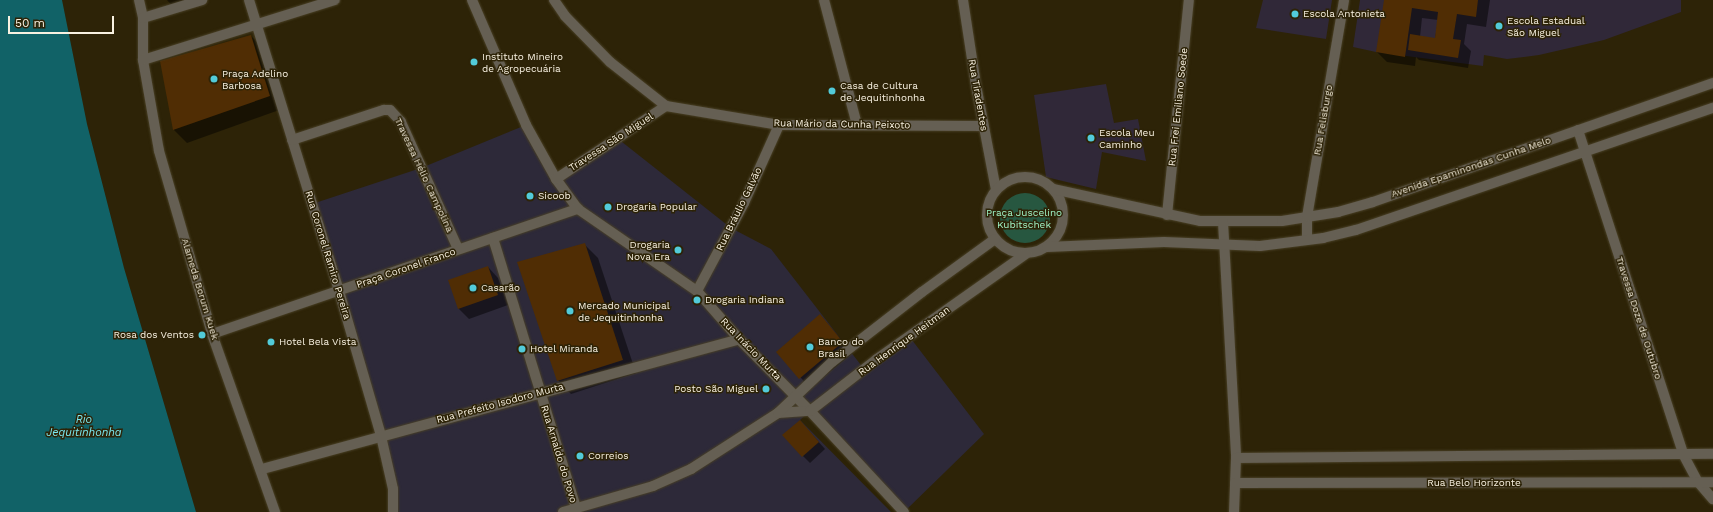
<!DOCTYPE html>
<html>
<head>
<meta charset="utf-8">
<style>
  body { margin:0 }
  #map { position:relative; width:1713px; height:512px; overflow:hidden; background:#2d2307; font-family:"Work Sans",sans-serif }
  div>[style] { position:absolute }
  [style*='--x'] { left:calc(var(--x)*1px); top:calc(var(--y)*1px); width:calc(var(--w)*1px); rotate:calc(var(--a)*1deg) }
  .commercial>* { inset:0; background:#2d2939 }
  .education>* { inset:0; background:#302838 }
  .green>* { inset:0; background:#275740 }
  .round { border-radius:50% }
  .water>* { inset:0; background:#116267 }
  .shadow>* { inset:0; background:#0007 }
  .building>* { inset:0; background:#502d04 }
  .roads { filter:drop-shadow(0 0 1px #494026) drop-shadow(0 0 1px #494026) }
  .street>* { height:10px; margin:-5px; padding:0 5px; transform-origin:5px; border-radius:5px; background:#655f53 }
  .street>.ring { margin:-5px; padding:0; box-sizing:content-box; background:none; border:10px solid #655f53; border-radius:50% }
  .dots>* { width:11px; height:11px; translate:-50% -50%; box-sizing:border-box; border:2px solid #2d2307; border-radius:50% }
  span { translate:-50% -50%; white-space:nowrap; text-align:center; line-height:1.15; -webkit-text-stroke:3px #2d2307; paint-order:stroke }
  .poi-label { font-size:10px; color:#f8f1e1 }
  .left { translate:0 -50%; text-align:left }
  .right { translate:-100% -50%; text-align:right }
  .street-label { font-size:10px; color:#f8f1e1 }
  .park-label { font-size:10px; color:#9ff3c6 }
  .water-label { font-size:11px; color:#7ae9f1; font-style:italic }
  .scale { position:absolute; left:8px; top:16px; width:106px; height:18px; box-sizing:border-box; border:2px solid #f8f1e1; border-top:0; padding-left:5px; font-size:12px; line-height:14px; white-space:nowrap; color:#f8f1e1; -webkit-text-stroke:3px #2d2307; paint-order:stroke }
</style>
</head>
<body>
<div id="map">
  <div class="commercial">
    <div style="clip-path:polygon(526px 125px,556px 179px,617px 138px,731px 228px,771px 249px,864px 369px,912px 340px,984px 434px,904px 512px,810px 411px,800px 420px,891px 512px,393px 512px,393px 489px,312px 204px,421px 168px)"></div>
  </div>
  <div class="education">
    <div style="clip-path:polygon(1263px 0,1332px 0,1326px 39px,1256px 28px)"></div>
    <div style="clip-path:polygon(1360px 0,1681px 0,1681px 12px,1604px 40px,1539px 55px,1507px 59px,1484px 55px,1483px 66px,1376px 52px,1353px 47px)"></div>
    <div style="clip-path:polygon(1106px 84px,1114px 123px,1138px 119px,1146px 161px,1102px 152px,1096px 189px,1046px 177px,1034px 95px)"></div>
  </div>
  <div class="green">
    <div class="round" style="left:1000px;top:193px;width:50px;height:50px"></div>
  </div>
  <div class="water">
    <div style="clip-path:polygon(0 0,62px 0,87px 124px,124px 268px,196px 512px,0 512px)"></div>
  </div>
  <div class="shadow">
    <div style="clip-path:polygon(167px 0,207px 0,175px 9px)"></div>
    <div style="clip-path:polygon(evenodd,1385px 0,1490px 0,1486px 27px,1467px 24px,1464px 44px,1471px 51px,1468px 68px,1419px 60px,1416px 57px,1415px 66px,1387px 62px,1377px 52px,1385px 0,1422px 18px,1438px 20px,1435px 39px,1420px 37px,1422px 18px)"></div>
    <div style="clip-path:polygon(251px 36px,264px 49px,282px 109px,187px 143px,174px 130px,161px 62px)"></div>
    <div style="clip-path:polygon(584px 244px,598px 258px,636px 373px,571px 394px,558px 380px)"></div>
    <div style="clip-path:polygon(488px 267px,498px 278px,508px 305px,469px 319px,458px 308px)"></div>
    <div style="clip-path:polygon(820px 315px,853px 353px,810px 388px,778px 352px)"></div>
    <div style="clip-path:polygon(806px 428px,825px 449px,810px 463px,803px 456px)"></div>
  </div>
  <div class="building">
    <div style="clip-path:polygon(1384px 0,1478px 0,1476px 17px,1457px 14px,1453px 39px,1461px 40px,1458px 58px,1408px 50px,1410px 34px,1435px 38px,1438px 12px,1412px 8px,1405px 57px,1376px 52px)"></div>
    <div style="clip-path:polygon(251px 35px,270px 96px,173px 130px,160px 61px)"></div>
    <div style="clip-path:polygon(585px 243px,623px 360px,557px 381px,517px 262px)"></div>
    <div style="clip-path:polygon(488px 266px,498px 295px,458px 309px,448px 280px)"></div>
    <div style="clip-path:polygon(820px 314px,843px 342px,799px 379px,776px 352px)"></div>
    <div style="clip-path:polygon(800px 420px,819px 442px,802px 457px,782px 435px)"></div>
  </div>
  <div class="roads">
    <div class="street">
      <div style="--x:139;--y:0;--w:18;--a:77"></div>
      <div style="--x:143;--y:18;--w:42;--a:90"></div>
      <div style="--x:143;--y:60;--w:92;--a:80"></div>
      <div style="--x:159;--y:151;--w:191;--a:73.8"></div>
      <div style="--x:212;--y:334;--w:189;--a:70.5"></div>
      <div style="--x:249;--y:0;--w:305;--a:72.8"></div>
      <div style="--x:339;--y:291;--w:151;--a:73.8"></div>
      <div style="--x:381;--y:436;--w:54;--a:77.2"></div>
      <div style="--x:393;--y:489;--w:23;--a:90"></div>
      <div style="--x:472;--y:0;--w:136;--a:66.6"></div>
      <div style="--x:526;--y:125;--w:62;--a:60.9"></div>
      <div style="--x:556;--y:179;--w:37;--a:54"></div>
      <div style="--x:578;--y:209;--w:145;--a:34.6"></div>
      <div style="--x:697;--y:291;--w:64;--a:48.8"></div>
      <div style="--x:739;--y:339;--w:101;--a:45.4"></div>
      <div style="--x:810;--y:411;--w:138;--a:47.1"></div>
      <div style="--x:554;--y:0;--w:19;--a:55"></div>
      <div style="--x:565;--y:16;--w:64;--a:45.6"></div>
      <div style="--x:610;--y:62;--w:71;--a:38.2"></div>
      <div style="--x:666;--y:106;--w:115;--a:9.5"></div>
      <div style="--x:779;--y:125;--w:204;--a:0.3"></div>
      <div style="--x:824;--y:0;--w:129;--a:75.2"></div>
      <div style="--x:963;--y:0;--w:86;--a:81.3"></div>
      <div style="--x:976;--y:85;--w:107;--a:79.2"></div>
      <div style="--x:143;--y:18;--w:62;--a:-17"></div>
      <div style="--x:143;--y:60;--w:201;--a:-17.4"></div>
      <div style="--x:1578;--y:130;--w:341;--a:72"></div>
      <div style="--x:1683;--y:454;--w:32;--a:62"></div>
      <div style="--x:1698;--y:482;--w:23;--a:49"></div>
      <div style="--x:292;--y:140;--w:97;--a:-18.1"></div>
      <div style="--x:384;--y:110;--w:6;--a:0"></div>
      <div style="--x:390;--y:110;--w:16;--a:47"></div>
      <div style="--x:401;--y:122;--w:139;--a:65.8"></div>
      <div class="ring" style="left:987px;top:177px;width:66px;height:66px"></div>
      <div style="--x:556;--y:179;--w:132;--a:-33.6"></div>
      <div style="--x:1053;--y:189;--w:150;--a:12.3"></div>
      <div style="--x:1200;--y:221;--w:82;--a:0"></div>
      <div style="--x:1282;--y:221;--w:57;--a:-9.1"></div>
      <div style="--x:1338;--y:212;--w:36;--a:-16"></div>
      <div style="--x:1373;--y:202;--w:360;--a:-19.3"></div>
      <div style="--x:1167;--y:215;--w:216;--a:-84.2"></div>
      <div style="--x:1223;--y:222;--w:236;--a:86.8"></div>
      <div style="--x:1236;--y:458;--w:54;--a:92.1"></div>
      <div style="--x:493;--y:238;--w:282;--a:72.9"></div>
      <div style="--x:1307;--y:240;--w:23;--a:-90"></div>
      <div style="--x:1307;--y:217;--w:220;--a:-80.3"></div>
      <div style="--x:1047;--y:247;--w:117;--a:-2.4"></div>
      <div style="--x:1164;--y:242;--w:96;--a:2.4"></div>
      <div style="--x:1260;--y:246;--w:64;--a:-7.2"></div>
      <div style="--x:1323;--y:238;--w:34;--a:-14"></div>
      <div style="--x:1356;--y:230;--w:377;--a:-18.9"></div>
      <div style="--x:697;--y:291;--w:100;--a:-61.9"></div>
      <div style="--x:744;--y:203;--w:85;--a:-65.8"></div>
      <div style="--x:212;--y:334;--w:387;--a:-18.9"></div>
      <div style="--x:778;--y:413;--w:32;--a:-4"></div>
      <div style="--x:810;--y:411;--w:85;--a:-37.8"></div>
      <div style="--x:877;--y:359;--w:182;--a:-35.2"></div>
      <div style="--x:1236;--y:458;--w:477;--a:-0.5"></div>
      <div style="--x:262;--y:469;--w:494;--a:-15.2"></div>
      <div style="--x:1235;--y:483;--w:478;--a:-0.1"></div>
      <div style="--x:563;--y:512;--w:94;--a:-16.1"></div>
      <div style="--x:653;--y:486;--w:42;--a:-24.1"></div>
      <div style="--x:691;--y:469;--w:103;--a:-32.8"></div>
      <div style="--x:778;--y:413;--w:74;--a:-43.4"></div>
      <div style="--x:832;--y:362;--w:114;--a:-37.9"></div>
      <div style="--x:922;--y:292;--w:90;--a:-36"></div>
    </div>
  </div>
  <div class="dots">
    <div style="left:1295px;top:14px;background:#52cbd9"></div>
    <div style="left:1499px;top:26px;background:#52cbd9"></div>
    <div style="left:474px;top:62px;background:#52cbd9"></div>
    <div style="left:214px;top:79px;background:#52cbd9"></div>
    <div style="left:832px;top:91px;background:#52cbd9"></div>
    <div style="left:1091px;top:138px;background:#52cbd9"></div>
    <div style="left:530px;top:196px;background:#52cbd9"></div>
    <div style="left:608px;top:207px;background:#52cbd9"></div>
    <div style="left:678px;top:250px;background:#52cbd9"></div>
    <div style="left:473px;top:288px;background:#52cbd9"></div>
    <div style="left:697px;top:300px;background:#52cbd9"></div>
    <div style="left:570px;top:311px;background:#52cbd9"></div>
    <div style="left:202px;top:335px;background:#52cbd9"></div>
    <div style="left:271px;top:342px;background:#52cbd9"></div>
    <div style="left:810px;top:347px;background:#52cbd9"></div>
    <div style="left:522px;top:349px;background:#52cbd9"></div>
    <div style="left:766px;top:389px;background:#52cbd9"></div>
    <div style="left:580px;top:456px;background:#52cbd9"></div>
  </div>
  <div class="poi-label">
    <span class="left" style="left:1303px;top:14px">Escola Antonieta</span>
    <span class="left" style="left:1507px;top:26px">Escola Estadual<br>São Miguel</span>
    <span class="left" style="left:482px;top:62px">Instituto Mineiro<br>de Agropecuária</span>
    <span class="left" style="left:222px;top:79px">Praça Adelino<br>Barbosa</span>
    <span class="left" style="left:840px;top:91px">Casa de Cultura<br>de Jequitinhonha</span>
    <span class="left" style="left:1099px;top:138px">Escola Meu<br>Caminho</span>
    <span class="left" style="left:538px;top:196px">Sicoob</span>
    <span class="left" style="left:616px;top:207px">Drogaria Popular</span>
    <span class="right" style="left:670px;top:250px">Drogaria<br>Nova Era</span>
    <span class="left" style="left:481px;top:288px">Casarão</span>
    <span class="left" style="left:705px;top:300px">Drogaria Indiana</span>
    <span class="left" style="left:578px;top:311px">Mercado Municipal<br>de Jequitinhonha</span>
    <span class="right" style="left:194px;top:335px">Rosa dos Ventos</span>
    <span class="left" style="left:818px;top:347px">Banco do<br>Brasil</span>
    <span class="left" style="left:279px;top:342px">Hotel Bela Vista</span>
    <span class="left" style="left:530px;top:349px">Hotel Miranda</span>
    <span class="right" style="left:758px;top:389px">Posto São Miguel</span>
    <span class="left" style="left:588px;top:456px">Correios</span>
  </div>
  <div class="street-label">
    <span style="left:978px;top:95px;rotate:80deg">Rua Tiradentes</span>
    <span style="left:1178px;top:107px;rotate:-84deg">Rua Frei Emiliano Soede</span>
    <span style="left:1323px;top:120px;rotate:-80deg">Rua Felisburgo</span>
    <span style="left:842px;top:124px;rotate:1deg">Rua Mário da Cunha Peixoto</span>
    <span style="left:611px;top:142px;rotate:-33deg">Travessa São Miguel</span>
    <span style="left:1471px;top:167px;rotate:-19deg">Avenida Epaminondas Cunha Melo</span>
    <span style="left:424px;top:175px;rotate:65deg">Travessa Hélio Campolina</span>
    <span style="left:739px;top:209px;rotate:-64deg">Rua Bráulio Galvão</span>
    <span style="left:328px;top:255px;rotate:73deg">Rua Coronel Ramiro Pereira</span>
    <span style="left:406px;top:268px;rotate:-19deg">Praça Coronel Franco</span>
    <span style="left:200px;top:289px;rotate:73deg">Alameda Borum Kuek</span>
    <span style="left:1639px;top:318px;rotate:72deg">Travessa Doze de Outubro</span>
    <span style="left:904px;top:341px;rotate:-36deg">Rua Henrique Heitman</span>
    <span style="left:751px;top:349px;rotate:46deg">Rua Inácio Murta</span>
    <span style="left:500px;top:403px;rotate:-15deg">Rua Prefeito Isodoro Murta</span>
    <span style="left:559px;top:454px;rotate:73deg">Rua Arnaldo do Povo</span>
    <span style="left:1474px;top:483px">Rua Belo Horizonte</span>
  </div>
  <div class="park-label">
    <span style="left:1024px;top:218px">Praça Juscelino<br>Kubitschek</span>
  </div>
  <div class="water-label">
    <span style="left:84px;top:427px">Rio<br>Jequitinhonha</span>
  </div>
  <div class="scale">50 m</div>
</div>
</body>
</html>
